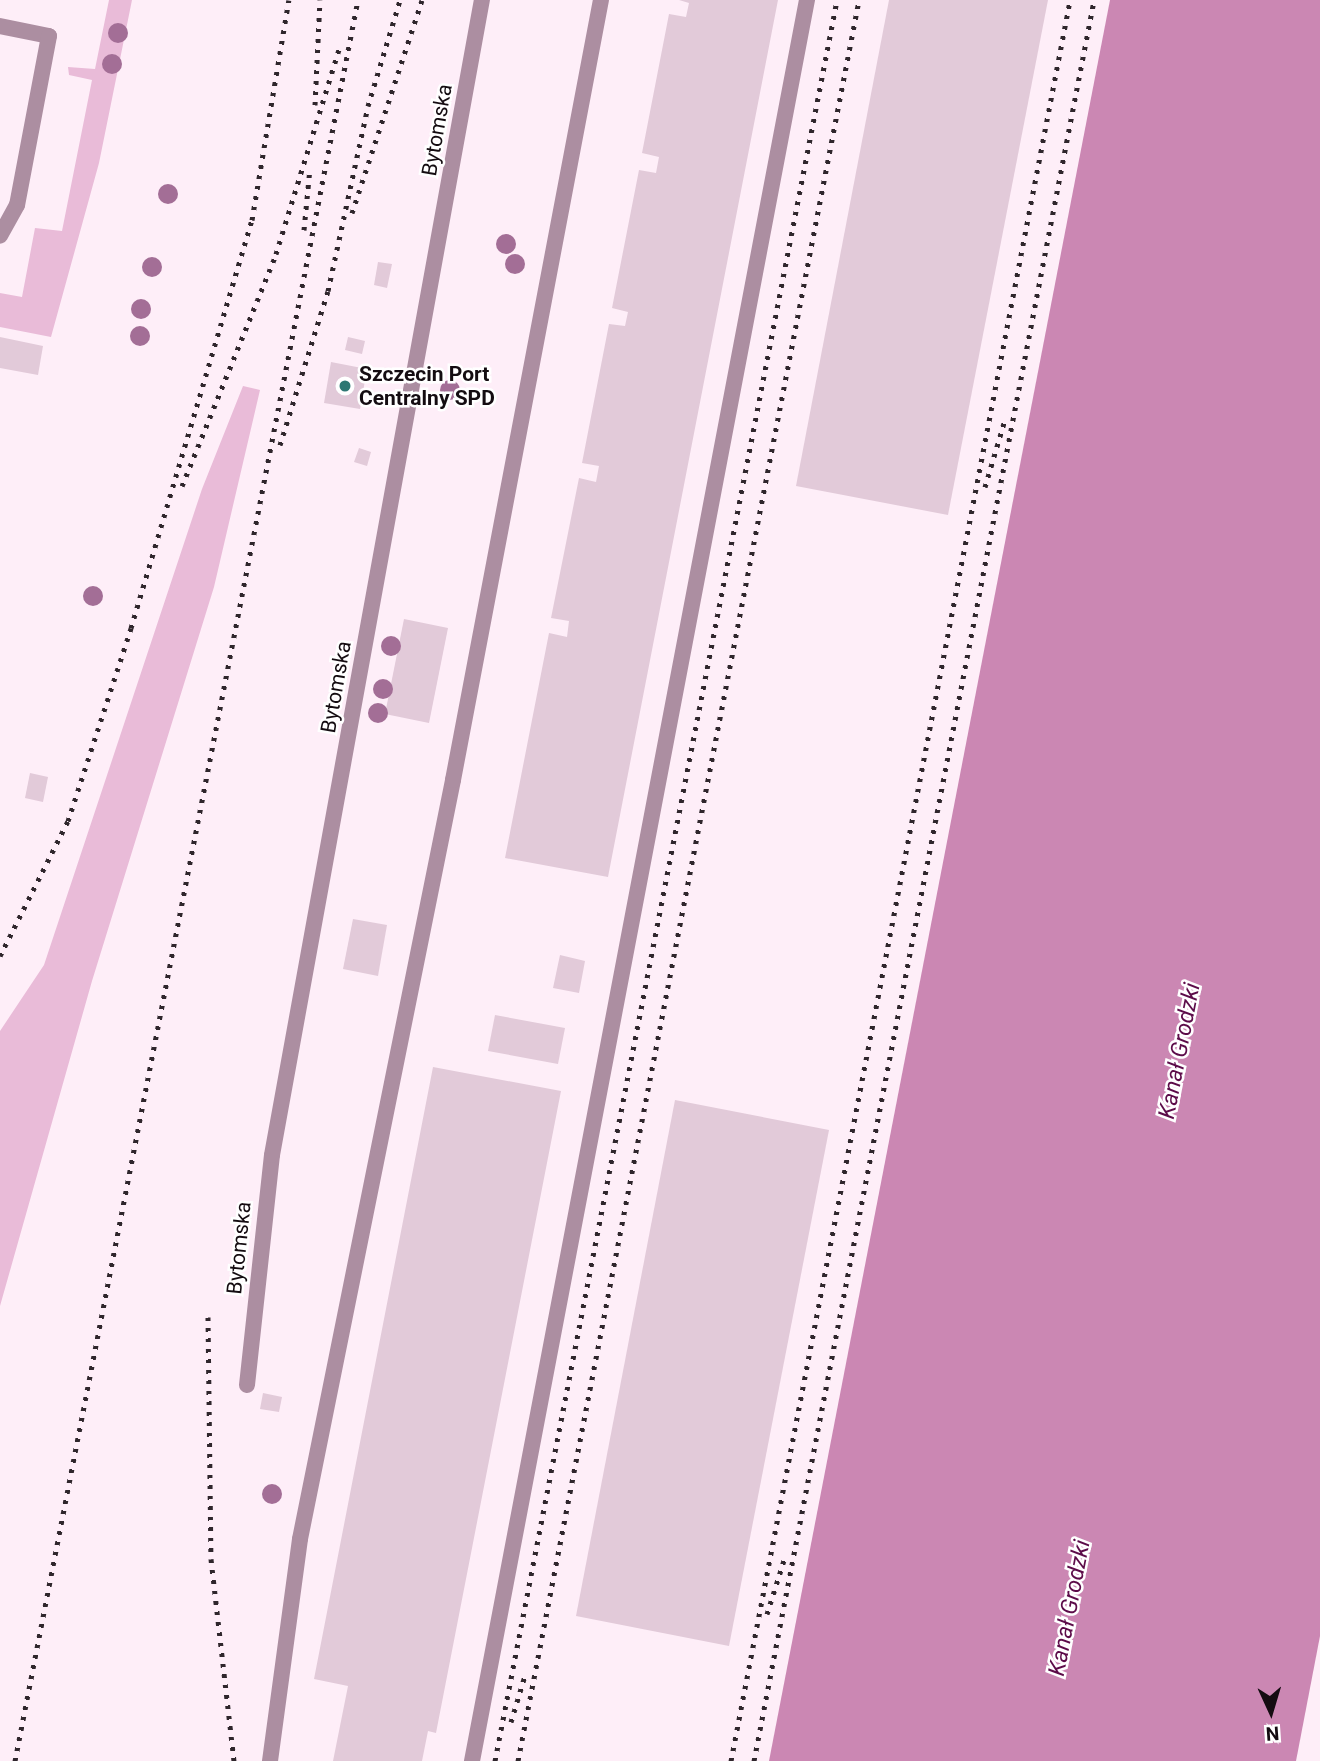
<!DOCTYPE html>
<html>
<head>
<meta charset="utf-8">
<style>
  body { margin:0 }
  #map { position:relative; width:1320px; height:1761px; overflow:hidden; background:#feeef8; font-family:Roboto,sans-serif }
  div>[style] { position:absolute }
  [style*='--x'] { left:calc(var(--x)*1px); top:calc(var(--y)*1px); width:calc(var(--w)*1px); rotate:calc(var(--a)*1deg) }
  .green>* { inset:0; background:#e9bbd8 }
  .water>* { inset:0; background:#cb87b3 }
  .building>* { inset:0; background:#e2cad9 }
  .service>* { height:16px; margin:-8px; padding:0 8px; transform-origin:8px; border-radius:8px; background:#ac8ea1 }
  .rail>* { height:5px; margin-top:-2.5px; transform-origin:0; background:repeating-linear-gradient(90deg,#2f262c 0 3.5px,transparent 0 10.5px) }
  .trees>* { width:20px; height:20px; margin:-10px; border-radius:50%; background:#a36e96 }
  .dots>* { width:19px; height:19px; translate:-50% -50%; box-sizing:border-box; border:4px solid #fff; border-radius:50% }
  span { translate:-50% -50%; white-space:nowrap; text-align:center; line-height:1.15; -webkit-text-stroke:5px #fff; paint-order:stroke }
  .street-label { font-size:21px; color:#140c11 }
  .poi-label { font-size:21px; color:#140c11; font-weight:700 }
  .left { translate:0 -50%; text-align:left }
  .water-label { font-size:23px; color:#5c0b49; font-style:italic }
  .north { position:absolute; left:1236px; top:1677px; width:70px; height:70px; -webkit-text-stroke:5px #fff; paint-order:stroke; rotate:176deg; font-size:19px; font-weight:700; line-height:28px; text-align:center; color:#140c11 }
  .north::after { content:''; display:block; margin:auto; width:24px; height:32px; background:#140c11; clip-path:polygon(50% 0,100% 100%,50% 72%,0 100%) }
</style>
</head>
<body>
<div id="map">
  <div class="green">
    <div style="clip-path:polygon(109px 0,132px 0,99px 163px,51px 337px,0 327px,0 293px,22px 297px,35px 228px,62px 231px,92px 80px,69px 75px,68px 67px,95px 69px)"></div>
    <div style="clip-path:polygon(243px 386px,260px 390px,214px 587px,92px 981px,0 1306px,0 1031px,44px 965px,202px 489px)"></div>
  </div>
  <div class="water">
    <div style="clip-path:polygon(1110px 0,1320px 0,1320px 1636px,1296px 1761px,769px 1761px)"></div>
  </div>
  <div class="building">
    <div style="clip-path:polygon(679px 0,778px 0,608px 877px,505px 858px,549px 633px,567px 637px,569px 621px,551px 618px,579px 478px,596px 482px,599px 466px,582px 463px,609px 324px,625px 326px,628px 312px,612px 308px,639px 170px,656px 173px,659px 157px,642px 153px,669px 14px,686px 17px,689px 3px)"></div>
    <div style="clip-path:polygon(889px 0,1048px 0,948px 515px,796px 486px)"></div>
    <div style="clip-path:polygon(378px 262px,392px 264px,387px 288px,374px 285px)"></div>
    <div style="clip-path:polygon(0 337px,43px 346px,38px 375px,0 368px)"></div>
    <div style="clip-path:polygon(348px 337px,365px 341px,362px 354px,345px 350px)"></div>
    <div style="clip-path:polygon(331px 362px,367px 369px,360px 409px,324px 403px)"></div>
    <div style="clip-path:polygon(359px 448px,371px 452px,367px 466px,354px 462px)"></div>
    <div style="clip-path:polygon(404px 619px,448px 628px,429px 723px,385px 714px)"></div>
    <div style="clip-path:polygon(30px 773px,48px 777px,43px 802px,25px 798px)"></div>
    <div style="clip-path:polygon(353px 919px,387px 925px,378px 976px,343px 969px)"></div>
    <div style="clip-path:polygon(560px 955px,585px 961px,579px 993px,553px 988px)"></div>
    <div style="clip-path:polygon(495px 1015px,565px 1028px,558px 1064px,488px 1051px)"></div>
    <div style="clip-path:polygon(433px 1067px,561px 1091px,436px 1733px,428px 1731px,422px 1761px,333px 1761px,348px 1686px,314px 1679px)"></div>
    <div style="clip-path:polygon(675px 1100px,829px 1130px,729px 1646px,576px 1616px)"></div>
    <div style="clip-path:polygon(263px 1393px,282px 1397px,279px 1412px,260px 1409px)"></div>
  </div>
  <div class="service">
    <div style="--x:0;--y:26;--w:50;--a:11.5"></div>
    <div style="--x:49;--y:36;--w:172;--a:100.7"></div>
    <div style="--x:17;--y:205;--w:35;--a:119"></div>
    <div style="--x:247;--y:1385;--w:231;--a:-83.8"></div>
    <div style="--x:272;--y:1155;--w:1174;--a:-79.7"></div>
    <div style="--x:270;--y:1761;--w:224;--a:-82.3"></div>
    <div style="--x:300;--y:1539;--w:774;--a:-78.6"></div>
    <div style="--x:453;--y:780;--w:794;--a:-79.26"></div>
    <div style="--x:472;--y:1761;--w:1793;--a:-79.23"></div>
  </div>
  <div class="rail">
    <div style="--x:315;--y:105;--w:105;--a:-87.3"></div>
    <div style="--x:352;--y:213;--w:224;--a:-71.8"></div>
    <div style="--x:304;--y:230;--w:62;--a:-84.5"></div>
    <div style="--x:280;--y:445;--w:161;--a:-72.7"></div>
    <div style="--x:328;--y:291;--w:189;--a:-77.8"></div>
    <div style="--x:368;--y:106;--w:111;--a:-73.2"></div>
    <div style="--x:182;--y:486;--w:250;--a:-67.9"></div>
    <div style="--x:276;--y:254;--w:214;--a:-72.9"></div>
    <div style="--x:985;--y:487;--w:67;--a:-73.5"></div>
    <div style="--x:0;--y:956;--w:151;--a:-63.3"></div>
    <div style="--x:68;--y:821;--w:203;--a:-71.9"></div>
    <div style="--x:131;--y:628;--w:426;--a:-73.5"></div>
    <div style="--x:252;--y:220;--w:223;--a:-80.5"></div>
    <div style="--x:208;--y:1317;--w:242;--a:89.3"></div>
    <div style="--x:211;--y:1559;--w:203;--a:83.5"></div>
    <div style="--x:767;--y:1614;--w:57;--a:-72.5"></div>
    <div style="--x:511;--y:1722;--w:52;--a:-73.3"></div>
    <div style="--x:15;--y:1761;--w:1794;--a:-78.98"></div>
    <div style="--x:495;--y:1761;--w:1794;--a:-79.01"></div>
    <div style="--x:518;--y:1761;--w:1794;--a:-79.04"></div>
    <div style="--x:731;--y:1761;--w:1793;--a:-79.1"></div>
    <div style="--x:754;--y:1761;--w:1794;--a:-79.07"></div>
  </div>
  <div class="trees">
    <div style="left:118px;top:33px"></div>
    <div style="left:112px;top:64px"></div>
    <div style="left:168px;top:194px"></div>
    <div style="left:506px;top:244px"></div>
    <div style="left:515px;top:264px"></div>
    <div style="left:152px;top:267px"></div>
    <div style="left:141px;top:309px"></div>
    <div style="left:140px;top:336px"></div>
    <div style="left:450px;top:390px"></div>
    <div style="left:93px;top:596px"></div>
    <div style="left:391px;top:646px"></div>
    <div style="left:383px;top:689px"></div>
    <div style="left:378px;top:713px"></div>
    <div style="left:272px;top:1494px"></div>
  </div>
  <div class="dots">
    <div style="left:345px;top:386px;background:#2e7773"></div>
  </div>
  <div class="street-label">
    <span style="left:437px;top:130px;rotate:-80deg">Bytomska</span>
    <span style="left:336px;top:687px;rotate:-80deg">Bytomska</span>
    <span style="left:239px;top:1248px;rotate:-84deg">Bytomska</span>
  </div>
  <div class="poi-label">
    <span class="left" style="left:359px;top:386px">Szczecin Port<br>Centralny SPD</span>
  </div>
  <div class="water-label">
    <span style="left:1180px;top:1051px;rotate:-79deg">Kanał Grodzki</span>
    <span style="left:1070px;top:1608px;rotate:-79deg">Kanał Grodzki</span>
  </div>
  <div class="north">N</div>
</div>
</body>
</html>
